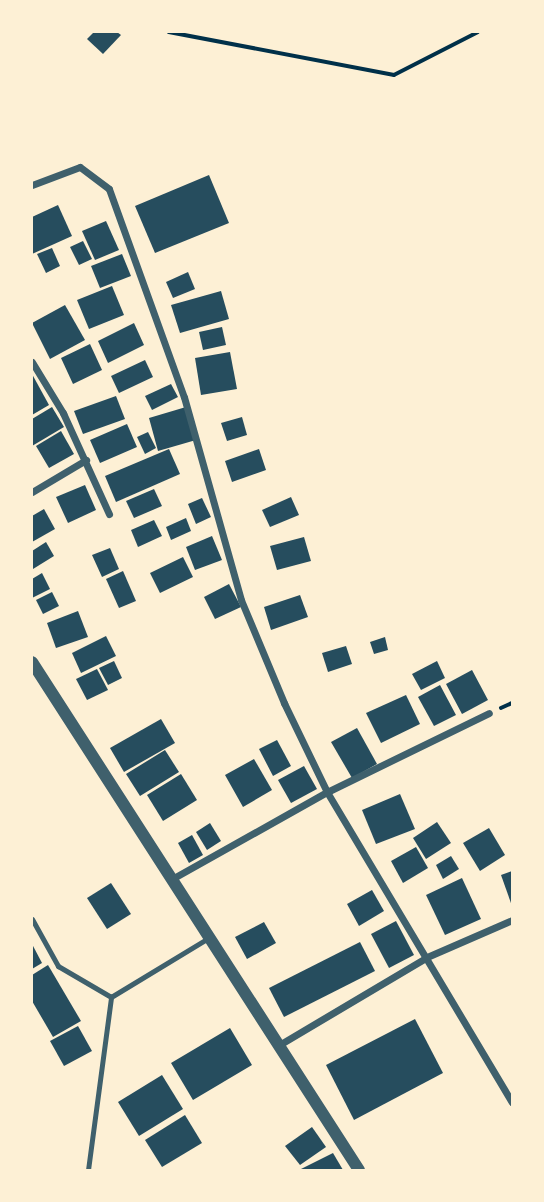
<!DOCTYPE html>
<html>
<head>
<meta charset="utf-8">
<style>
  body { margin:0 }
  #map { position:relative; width:544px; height:1202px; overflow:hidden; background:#fdf0d5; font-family:"Alegreya Sans",sans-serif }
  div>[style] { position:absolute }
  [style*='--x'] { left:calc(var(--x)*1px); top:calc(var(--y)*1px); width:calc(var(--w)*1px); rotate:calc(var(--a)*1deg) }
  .building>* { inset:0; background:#264d5e }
  .path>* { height:3.5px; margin:-1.75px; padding:0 1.75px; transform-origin:1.75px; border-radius:1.75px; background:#003049 }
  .service>* { height:5px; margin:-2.5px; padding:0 2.5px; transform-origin:2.5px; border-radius:2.5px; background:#3f606c }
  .minor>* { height:7px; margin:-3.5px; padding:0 3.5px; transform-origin:3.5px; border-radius:3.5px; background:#3f606c }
  .tertiary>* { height:12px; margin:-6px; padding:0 6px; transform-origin:6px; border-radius:6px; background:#3f606c }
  span { translate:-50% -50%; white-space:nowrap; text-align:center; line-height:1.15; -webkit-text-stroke:5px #fdf0d5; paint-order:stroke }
  .frame { position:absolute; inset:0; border:33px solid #fdf0d5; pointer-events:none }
</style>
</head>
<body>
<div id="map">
  <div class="building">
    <div style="clip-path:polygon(94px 32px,117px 32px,121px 35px,103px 54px,87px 39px)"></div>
    <div style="clip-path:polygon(209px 175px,229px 223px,155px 253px,135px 206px)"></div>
    <div style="clip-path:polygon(58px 205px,72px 236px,32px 254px,32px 217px)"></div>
    <div style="clip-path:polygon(106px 221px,119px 250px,95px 260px,82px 231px)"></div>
    <div style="clip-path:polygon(83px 241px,92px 259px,79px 265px,70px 247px)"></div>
    <div style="clip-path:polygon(52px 248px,60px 266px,46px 273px,37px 254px)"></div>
    <div style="clip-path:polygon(122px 254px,131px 276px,100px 288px,91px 266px)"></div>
    <div style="clip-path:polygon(188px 272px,195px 289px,173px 298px,166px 282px)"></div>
    <div style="clip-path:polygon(112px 286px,124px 315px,89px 329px,77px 300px)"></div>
    <div style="clip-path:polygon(221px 291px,229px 319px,180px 333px,171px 305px)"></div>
    <div style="clip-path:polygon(65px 305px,85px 340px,50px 359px,32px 323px)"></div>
    <div style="clip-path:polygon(134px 323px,144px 345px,108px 363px,98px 341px)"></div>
    <div style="clip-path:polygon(222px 327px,226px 345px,203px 350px,199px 332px)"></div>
    <div style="clip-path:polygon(90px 344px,102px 370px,73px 384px,61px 358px)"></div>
    <div style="clip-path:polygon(230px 352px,237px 389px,201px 395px,195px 358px)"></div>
    <div style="clip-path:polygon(145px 360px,153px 377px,119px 393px,111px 376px)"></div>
    <div style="clip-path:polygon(32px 374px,49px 405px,32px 415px)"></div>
    <div style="clip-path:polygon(171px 384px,178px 397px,152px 410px,145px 396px)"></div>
    <div style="clip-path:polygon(116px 396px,125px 419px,83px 434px,74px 411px)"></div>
    <div style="clip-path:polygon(52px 407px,64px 427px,32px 446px,32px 419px)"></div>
    <div style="clip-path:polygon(186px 407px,196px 440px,158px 451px,149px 418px)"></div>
    <div style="clip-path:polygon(242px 417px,247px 435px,227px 441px,221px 423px)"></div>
    <div style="clip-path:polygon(127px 424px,137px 447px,100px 463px,90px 440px)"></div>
    <div style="clip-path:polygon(61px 431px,74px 454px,49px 468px,36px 446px)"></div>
    <div style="clip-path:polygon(148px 432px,156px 448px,145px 454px,137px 437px)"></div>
    <div style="clip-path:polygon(169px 449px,180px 474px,116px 502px,105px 476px)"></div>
    <div style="clip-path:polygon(259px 449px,266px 470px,232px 482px,225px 461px)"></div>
    <div style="clip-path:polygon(85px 485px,96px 510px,68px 523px,56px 497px)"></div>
    <div style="clip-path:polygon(154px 489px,162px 506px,134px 518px,126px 501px)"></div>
    <div style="clip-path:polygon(291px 497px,299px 515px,270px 527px,262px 510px)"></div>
    <div style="clip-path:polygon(202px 498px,211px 517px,196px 524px,188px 504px)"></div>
    <div style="clip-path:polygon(44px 509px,55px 529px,32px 542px,32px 516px)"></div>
    <div style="clip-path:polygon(186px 518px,191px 531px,171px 540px,166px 527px)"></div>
    <div style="clip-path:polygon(154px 520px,162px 536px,138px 547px,131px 530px)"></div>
    <div style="clip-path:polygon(212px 536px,222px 560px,195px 570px,186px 547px)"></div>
    <div style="clip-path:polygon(304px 537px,311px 561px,277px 570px,270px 546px)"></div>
    <div style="clip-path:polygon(46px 542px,54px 556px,33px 569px,32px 551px)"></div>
    <div style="clip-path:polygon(110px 548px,119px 569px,102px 577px,92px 555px)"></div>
    <div style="clip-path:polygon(183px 557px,193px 577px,160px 593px,150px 573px)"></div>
    <div style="clip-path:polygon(123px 571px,136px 601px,119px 608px,106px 579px)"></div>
    <div style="clip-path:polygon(42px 573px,50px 589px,32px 598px,32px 579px)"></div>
    <div style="clip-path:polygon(229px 584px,241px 607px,215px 619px,204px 597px)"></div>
    <div style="clip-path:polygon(52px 592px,59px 606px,43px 614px,36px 600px)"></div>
    <div style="clip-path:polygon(300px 595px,308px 617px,271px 630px,264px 607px)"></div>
    <div style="clip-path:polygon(78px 611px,88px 637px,56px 648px,47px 623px)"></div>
    <div style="clip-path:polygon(106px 636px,116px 656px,81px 673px,72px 653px)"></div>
    <div style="clip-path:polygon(385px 637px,388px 650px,374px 654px,370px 642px)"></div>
    <div style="clip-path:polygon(346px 646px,352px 664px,328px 672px,322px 653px)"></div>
    <div style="clip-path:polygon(114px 661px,122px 678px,108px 685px,99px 668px)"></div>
    <div style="clip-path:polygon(437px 661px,445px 678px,421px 690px,412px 674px)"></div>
    <div style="clip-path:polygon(97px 669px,108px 690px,87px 700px,76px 679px)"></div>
    <div style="clip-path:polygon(472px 670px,488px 700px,462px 714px,446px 684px)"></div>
    <div style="clip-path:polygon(440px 685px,456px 715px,434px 726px,418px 697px)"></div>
    <div style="clip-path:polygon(406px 695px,420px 724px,381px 743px,366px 713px)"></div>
    <div style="clip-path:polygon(161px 719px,175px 743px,124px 772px,110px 748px)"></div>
    <div style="clip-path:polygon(357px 728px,377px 764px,352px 778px,331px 742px)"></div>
    <div style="clip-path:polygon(277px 740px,291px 766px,273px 776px,259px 749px)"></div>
    <div style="clip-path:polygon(165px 750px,179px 772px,140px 796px,126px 774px)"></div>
    <div style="clip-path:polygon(254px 759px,272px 790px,243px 807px,225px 775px)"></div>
    <div style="clip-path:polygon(304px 766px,317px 789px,291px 803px,278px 780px)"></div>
    <div style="clip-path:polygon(181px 774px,197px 800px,163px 821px,147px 795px)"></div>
    <div style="clip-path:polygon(400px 794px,415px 829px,376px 844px,362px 810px)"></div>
    <div style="clip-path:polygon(437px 822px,451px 843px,426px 859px,413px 838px)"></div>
    <div style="clip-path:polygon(210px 823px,221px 841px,207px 850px,196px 832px)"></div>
    <div style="clip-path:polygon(489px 828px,505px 855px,480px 871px,463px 843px)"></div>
    <div style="clip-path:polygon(192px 835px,203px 855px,189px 863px,178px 843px)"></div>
    <div style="clip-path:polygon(416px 847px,428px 868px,403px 883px,391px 861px)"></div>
    <div style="clip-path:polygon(451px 856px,459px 869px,443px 879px,436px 865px)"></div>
    <div style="clip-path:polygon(512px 871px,512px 906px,501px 875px)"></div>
    <div style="clip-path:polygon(462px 878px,481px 919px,445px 935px,426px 895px)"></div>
    <div style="clip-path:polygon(111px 883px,131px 914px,107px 929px,87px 898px)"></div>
    <div style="clip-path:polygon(372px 890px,384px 911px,359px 926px,347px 904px)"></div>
    <div style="clip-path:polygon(396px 921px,414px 955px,389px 968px,371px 934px)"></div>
    <div style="clip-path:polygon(264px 922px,276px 943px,247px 959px,235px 937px)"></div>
    <div style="clip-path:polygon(360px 942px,375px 971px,284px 1017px,269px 988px)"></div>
    <div style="clip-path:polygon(32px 944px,42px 963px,32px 969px)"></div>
    <div style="clip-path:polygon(48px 965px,81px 1021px,53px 1037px,32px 1001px,32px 975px)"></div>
    <div style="clip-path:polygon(415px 1019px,443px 1073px,354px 1120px,326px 1065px)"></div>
    <div style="clip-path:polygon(78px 1026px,92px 1051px,64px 1066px,50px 1041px)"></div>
    <div style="clip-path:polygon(230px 1028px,252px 1065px,193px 1100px,171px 1063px)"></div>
    <div style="clip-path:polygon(162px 1075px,183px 1109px,139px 1136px,118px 1102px)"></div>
    <div style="clip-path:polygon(185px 1115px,202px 1143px,162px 1167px,145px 1140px)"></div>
    <div style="clip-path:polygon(312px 1127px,326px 1147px,300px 1165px,285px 1146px)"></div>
    <div style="clip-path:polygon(333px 1153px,343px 1170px,299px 1170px)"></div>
  </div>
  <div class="path">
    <div style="--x:169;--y:32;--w:229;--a:10.8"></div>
    <div style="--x:394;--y:75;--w:94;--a:-27.1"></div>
    <div style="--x:501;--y:708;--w:12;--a:-24"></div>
  </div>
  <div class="service">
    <div style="--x:32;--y:919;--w:54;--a:61"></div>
    <div style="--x:58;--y:966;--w:61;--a:30.3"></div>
    <div style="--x:111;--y:997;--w:116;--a:-31.2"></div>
    <div style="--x:88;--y:1170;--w:175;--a:-82.4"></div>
  </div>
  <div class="minor">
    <div style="--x:32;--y:185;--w:51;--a:-20.6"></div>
    <div style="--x:80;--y:167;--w:36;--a:37"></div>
    <div style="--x:109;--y:189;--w:221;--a:70.2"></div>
    <div style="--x:184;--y:397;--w:211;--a:74.3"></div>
    <div style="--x:241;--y:600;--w:112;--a:67.3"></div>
    <div style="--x:284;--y:703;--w:99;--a:64.2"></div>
    <div style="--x:327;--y:792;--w:361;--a:59.2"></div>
    <div style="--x:32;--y:362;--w:60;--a:58.7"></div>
    <div style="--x:63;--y:413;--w:111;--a:65.5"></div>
    <div style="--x:32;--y:492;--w:63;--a:-30.7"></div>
    <div style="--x:170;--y:880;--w:180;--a:-29.3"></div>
    <div style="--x:327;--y:792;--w:180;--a:-26"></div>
    <div style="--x:279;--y:1045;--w:172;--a:-30.7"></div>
    <div style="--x:427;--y:957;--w:93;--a:-23.5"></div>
  </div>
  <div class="tertiary">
    <div style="--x:32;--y:662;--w:604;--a:57.23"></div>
  </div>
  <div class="frame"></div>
</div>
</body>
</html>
